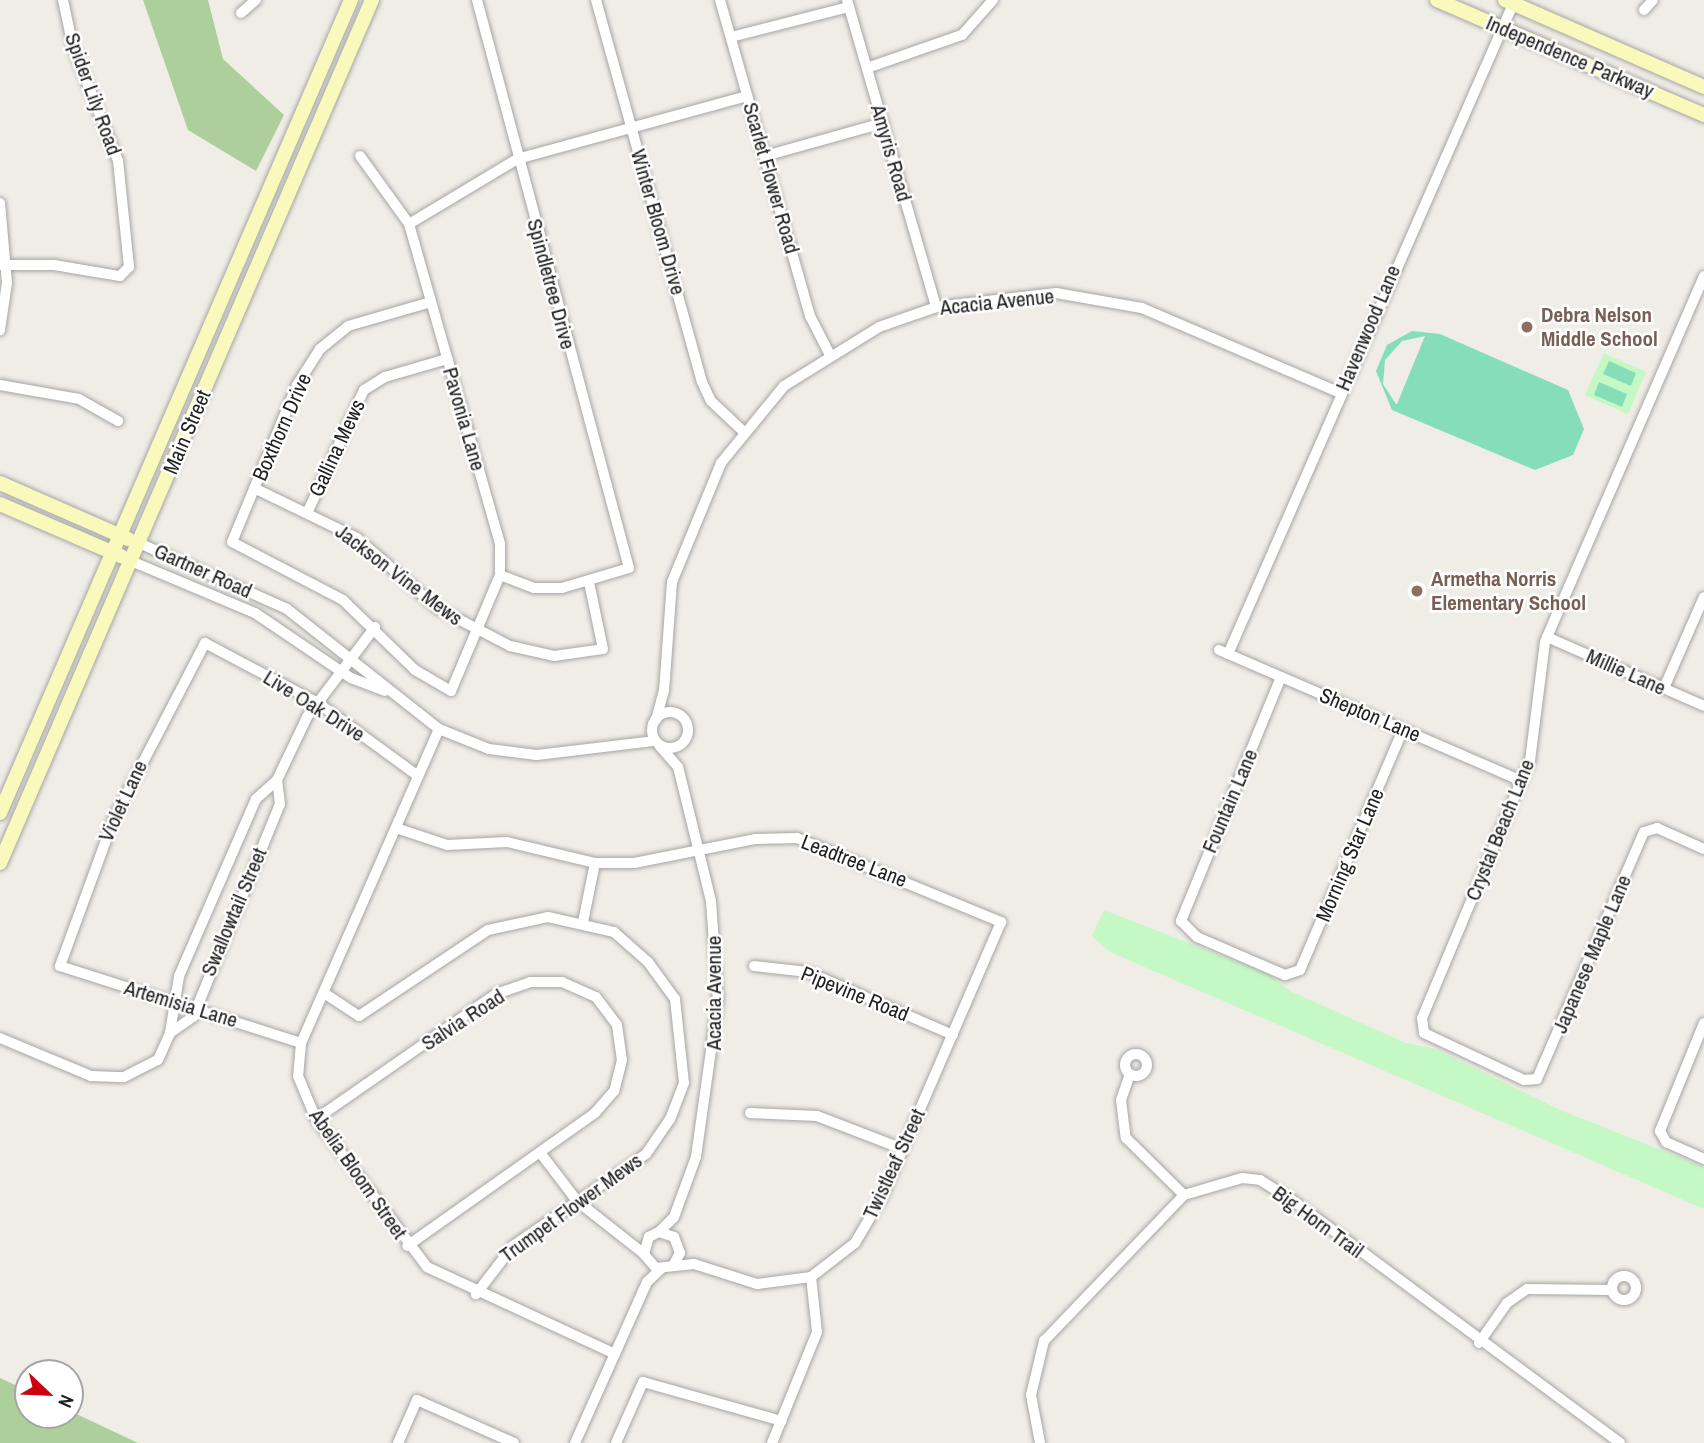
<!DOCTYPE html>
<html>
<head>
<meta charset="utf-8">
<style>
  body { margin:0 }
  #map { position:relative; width:1704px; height:1443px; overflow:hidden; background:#f0ece6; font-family:"Archivo Narrow",sans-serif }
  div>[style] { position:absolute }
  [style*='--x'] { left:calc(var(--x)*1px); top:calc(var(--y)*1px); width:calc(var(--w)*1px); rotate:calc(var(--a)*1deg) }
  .forest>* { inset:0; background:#adcf9b }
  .park>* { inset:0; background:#c4f9c6 }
  .pitch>* { inset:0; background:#85deb7 }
  .roads { filter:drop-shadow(0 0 2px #a6a6a6) drop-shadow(0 0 2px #a6a6a6) }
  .street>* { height:10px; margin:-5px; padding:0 5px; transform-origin:5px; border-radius:5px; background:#fff }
  .street>.ring { margin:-5px; padding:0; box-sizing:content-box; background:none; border:10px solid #fff; border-radius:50% }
  .secondary>* { height:14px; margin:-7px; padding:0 7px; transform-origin:7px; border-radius:7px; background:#f9f9bb }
  .dots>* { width:19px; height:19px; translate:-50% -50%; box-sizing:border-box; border:4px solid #fff; border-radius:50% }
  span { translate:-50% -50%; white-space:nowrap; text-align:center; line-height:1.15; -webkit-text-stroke:5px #fff; paint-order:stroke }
  .street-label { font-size:21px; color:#1f1f1f }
  .education-label { font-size:21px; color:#785e54; font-weight:700 }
  .left { translate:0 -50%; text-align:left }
  .north { position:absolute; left:14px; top:1359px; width:70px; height:70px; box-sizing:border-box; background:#fff; border:2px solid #a5a5a5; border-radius:50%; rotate:113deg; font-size:19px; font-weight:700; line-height:28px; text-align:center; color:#1f1f1f }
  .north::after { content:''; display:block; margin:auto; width:24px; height:32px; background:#cc030d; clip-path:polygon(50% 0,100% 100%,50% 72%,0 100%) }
</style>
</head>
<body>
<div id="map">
  <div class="forest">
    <div style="clip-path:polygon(143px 0,208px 0,223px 59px,284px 115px,256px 171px,188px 130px)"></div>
    <div style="clip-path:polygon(0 1378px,28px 1391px,28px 1415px,70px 1411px,138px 1443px,0 1443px)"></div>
  </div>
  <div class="park">
    <div style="clip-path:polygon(1604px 353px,1646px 372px,1628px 414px,1585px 395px)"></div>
    <div style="clip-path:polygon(1104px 910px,1269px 974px,1290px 991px,1406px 1043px,1436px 1049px,1560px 1110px,1704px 1167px,1704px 1209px,1110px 952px,1092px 936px)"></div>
  </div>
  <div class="pitch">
    <div style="clip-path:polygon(evenodd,1412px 331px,1440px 334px,1568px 390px,1584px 429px,1573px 455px,1535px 470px,1392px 410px,1376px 371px,1387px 345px,1412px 331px,1425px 336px,1397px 404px,1396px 404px,1383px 384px,1385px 360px,1402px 341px,1425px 336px)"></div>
    <div style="clip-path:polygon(1609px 361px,1636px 373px,1631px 386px,1603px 374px)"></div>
    <div style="clip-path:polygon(1599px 382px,1627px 394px,1622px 407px,1594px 395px)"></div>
  </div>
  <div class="roads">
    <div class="street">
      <div style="--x:477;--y:0;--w:588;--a:75.02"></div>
      <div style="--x:629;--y:568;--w:70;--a:163.4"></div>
      <div style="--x:562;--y:588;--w:28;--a:180"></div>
      <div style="--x:534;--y:588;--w:36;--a:-159"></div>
      <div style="--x:596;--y:0;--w:396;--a:74.5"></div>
      <div style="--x:702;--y:382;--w:21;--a:65"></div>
      <div style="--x:711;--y:401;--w:44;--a:43.2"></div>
      <div style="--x:720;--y:0;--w:329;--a:74.1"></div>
      <div style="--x:810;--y:316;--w:42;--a:62.8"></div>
      <div style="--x:847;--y:0;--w:320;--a:73.8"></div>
      <div style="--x:1644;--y:10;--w:13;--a:-48"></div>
      <div style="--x:241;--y:13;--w:20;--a:-41"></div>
      <div style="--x:731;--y:37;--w:122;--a:-14.3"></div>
      <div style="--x:867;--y:68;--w:101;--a:-19.2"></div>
      <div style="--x:962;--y:35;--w:47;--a:-48.5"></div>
      <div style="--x:360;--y:156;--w:84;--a:54.2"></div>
      <div style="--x:409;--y:224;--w:333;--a:74.1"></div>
      <div style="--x:500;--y:544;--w:31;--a:90"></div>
      <div style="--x:500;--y:575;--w:126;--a:112.9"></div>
      <div style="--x:451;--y:691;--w:42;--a:-149.7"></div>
      <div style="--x:415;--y:670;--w:100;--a:-135.8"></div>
      <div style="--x:343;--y:600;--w:125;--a:-152.4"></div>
      <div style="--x:232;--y:542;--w:170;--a:-67.5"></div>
      <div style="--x:297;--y:385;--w:43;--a:-57.4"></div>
      <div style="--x:320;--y:349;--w:36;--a:-39"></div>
      <div style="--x:348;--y:326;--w:86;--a:-16.1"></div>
      <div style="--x:765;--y:156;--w:123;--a:-15.6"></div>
      <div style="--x:0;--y:203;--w:80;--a:85"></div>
      <div style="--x:7;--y:283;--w:48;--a:98.5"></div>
      <div style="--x:409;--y:224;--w:126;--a:-31"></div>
      <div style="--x:517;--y:159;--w:238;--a:-15.3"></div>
      <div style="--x:0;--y:265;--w:54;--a:0"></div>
      <div style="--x:54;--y:265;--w:67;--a:9.5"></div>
      <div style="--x:120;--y:276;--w:13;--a:-45"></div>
      <div style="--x:129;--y:267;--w:107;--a:-95.9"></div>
      <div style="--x:118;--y:161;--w:123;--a:-111.5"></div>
      <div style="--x:73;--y:47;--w:48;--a:-102"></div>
      <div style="--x:1704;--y:276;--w:399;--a:113.5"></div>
      <div style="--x:1545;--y:642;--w:119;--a:97.2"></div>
      <div style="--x:1530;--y:760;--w:280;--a:112.7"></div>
      <div style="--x:1422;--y:1018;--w:15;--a:82"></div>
      <div style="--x:1424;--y:1033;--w:110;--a:25.2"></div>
      <div style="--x:1524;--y:1080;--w:13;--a:-4"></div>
      <div style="--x:1537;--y:1079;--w:269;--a:-66.6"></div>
      <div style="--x:1644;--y:832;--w:14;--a:-17"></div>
      <div style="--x:1657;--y:828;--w:51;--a:24.1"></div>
      <div style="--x:0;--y:385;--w:80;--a:10"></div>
      <div style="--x:79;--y:399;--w:45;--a:29.4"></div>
      <div style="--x:254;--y:488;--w:114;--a:25.9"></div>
      <div style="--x:357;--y:538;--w:106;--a:41.2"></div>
      <div style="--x:437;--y:608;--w:82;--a:27.5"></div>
      <div style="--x:510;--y:646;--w:45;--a:12.8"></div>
      <div style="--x:554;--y:656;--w:49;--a:-8.1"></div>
      <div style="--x:603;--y:649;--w:68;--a:-101.8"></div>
      <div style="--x:308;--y:511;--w:133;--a:-65.2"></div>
      <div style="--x:364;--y:390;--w:25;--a:-32"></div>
      <div style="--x:385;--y:377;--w:65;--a:-16.2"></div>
      <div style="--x:139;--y:543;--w:162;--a:24"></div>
      <div style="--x:287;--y:609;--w:194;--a:38.3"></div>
      <div style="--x:439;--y:729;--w:54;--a:21.8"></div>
      <div style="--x:489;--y:749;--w:48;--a:7.1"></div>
      <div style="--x:537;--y:755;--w:119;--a:-6.8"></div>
      <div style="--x:131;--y:561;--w:134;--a:22.8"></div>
      <div style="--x:255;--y:613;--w:116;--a:34.1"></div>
      <div style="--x:351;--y:678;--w:36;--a:21"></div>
      <div style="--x:1547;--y:637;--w:171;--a:23.7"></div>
      <div style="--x:1219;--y:650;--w:330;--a:23.4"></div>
      <div style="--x:1228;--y:654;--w:710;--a:-66.32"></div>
      <div style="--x:1281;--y:677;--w:264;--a:112.3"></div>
      <div style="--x:1181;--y:921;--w:23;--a:45"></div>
      <div style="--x:1197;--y:937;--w:96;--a:23.4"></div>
      <div style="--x:1285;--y:975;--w:16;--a:-18"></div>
      <div style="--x:1300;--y:970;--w:261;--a:-66.8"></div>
      <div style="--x:1664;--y:688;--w:99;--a:-66.3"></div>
      <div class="ring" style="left:652px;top:712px;width:26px;height:26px"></div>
      <div style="--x:656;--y:720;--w:30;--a:-75"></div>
      <div style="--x:664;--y:691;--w:109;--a:-85.8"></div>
      <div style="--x:672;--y:582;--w:129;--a:-67.6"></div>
      <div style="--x:721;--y:463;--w:99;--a:-50.7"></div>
      <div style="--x:784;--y:386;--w:112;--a:-31.8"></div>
      <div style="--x:879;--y:327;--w:60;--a:-19.3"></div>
      <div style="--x:936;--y:307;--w:121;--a:-6.7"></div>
      <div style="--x:1056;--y:293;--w:87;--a:9.9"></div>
      <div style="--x:1142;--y:308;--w:215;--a:23.2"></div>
      <div style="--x:439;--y:729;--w:343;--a:113.7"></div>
      <div style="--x:301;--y:1043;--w:33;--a:95"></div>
      <div style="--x:298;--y:1076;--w:47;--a:67.3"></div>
      <div style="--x:316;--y:1119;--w:185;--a:53.1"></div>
      <div style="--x:427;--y:1267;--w:207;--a:24.8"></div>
      <div style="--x:396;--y:828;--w:54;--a:18.4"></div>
      <div style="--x:447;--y:845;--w:60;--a:-2.9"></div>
      <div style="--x:507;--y:842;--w:90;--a:13.4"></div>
      <div style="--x:595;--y:863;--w:39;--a:0"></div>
      <div style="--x:634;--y:863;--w:123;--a:-11.2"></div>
      <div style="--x:755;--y:839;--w:42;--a:-1.4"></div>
      <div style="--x:797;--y:838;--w:221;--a:22.4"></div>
      <div style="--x:1001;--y:922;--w:302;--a:113.4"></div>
      <div style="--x:881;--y:1199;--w:51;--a:120.6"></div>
      <div style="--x:855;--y:1243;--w:56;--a:142.3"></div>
      <div style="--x:811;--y:1277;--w:54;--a:172.6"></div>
      <div style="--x:757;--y:1284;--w:66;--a:-162.4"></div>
      <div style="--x:694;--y:1264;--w:38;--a:174"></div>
      <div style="--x:656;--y:1268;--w:18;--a:-131"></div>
      <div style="--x:644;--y:1254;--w:18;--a:-74"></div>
      <div style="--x:649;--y:1237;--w:11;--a:-27"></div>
      <div style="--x:659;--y:1232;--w:16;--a:18"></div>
      <div style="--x:674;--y:1237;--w:17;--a:69"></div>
      <div style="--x:680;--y:1253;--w:13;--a:119"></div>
      <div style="--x:583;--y:922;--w:60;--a:-78.5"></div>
      <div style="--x:754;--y:966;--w:54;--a:6.3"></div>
      <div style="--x:808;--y:972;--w:158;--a:23.5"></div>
      <div style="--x:324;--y:993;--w:42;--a:33.3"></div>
      <div style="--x:359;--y:1016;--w:155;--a:-33.7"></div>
      <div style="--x:488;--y:930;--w:61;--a:-12.2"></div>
      <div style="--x:548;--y:917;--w:68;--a:12.8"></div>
      <div style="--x:614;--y:932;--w:45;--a:41.4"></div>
      <div style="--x:648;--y:962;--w:46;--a:53.9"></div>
      <div style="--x:675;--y:999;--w:84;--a:83.9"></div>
      <div style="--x:684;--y:1083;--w:39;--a:111"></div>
      <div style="--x:670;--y:1119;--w:42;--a:124.4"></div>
      <div style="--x:646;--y:1154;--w:162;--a:145.3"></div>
      <div style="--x:513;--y:1246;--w:61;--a:127.6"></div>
      <div style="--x:1704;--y:1023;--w:117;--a:112.2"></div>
      <div style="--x:1660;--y:1131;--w:13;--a:61"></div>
      <div style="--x:1666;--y:1142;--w:42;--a:24.1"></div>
      <div style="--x:170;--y:1033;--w:28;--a:-35"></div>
      <div style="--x:193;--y:1017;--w:230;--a:-67.8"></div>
      <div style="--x:280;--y:804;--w:24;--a:-97"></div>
      <div style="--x:0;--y:1038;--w:99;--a:22.7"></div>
      <div style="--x:91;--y:1076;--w:33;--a:2"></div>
      <div style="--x:124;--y:1077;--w:38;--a:-27"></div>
      <div style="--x:158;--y:1060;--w:30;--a:-66"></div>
      <div style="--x:170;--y:1033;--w:58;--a:-81"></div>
      <div style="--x:179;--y:976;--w:193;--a:-66.5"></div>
      <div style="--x:256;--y:799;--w:28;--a:-42"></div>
      <div style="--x:277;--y:780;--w:70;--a:-64.5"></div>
      <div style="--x:307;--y:717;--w:113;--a:-52.9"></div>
      <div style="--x:301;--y:1043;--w:253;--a:-162.3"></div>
      <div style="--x:60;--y:966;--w:160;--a:-69.9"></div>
      <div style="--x:115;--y:816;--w:195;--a:-62.5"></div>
      <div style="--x:205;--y:643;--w:128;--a:28"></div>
      <div style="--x:318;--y:703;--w:124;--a:36.1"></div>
      <div class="ring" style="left:1125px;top:1054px;width:12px;height:12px"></div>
      <div style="--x:1130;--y:1074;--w:28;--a:109"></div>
      <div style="--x:1121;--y:1100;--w:38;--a:83"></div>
      <div style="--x:1126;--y:1138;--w:81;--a:44.5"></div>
      <div style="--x:750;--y:1113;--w:67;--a:2.6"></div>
      <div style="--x:817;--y:1116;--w:92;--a:21"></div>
      <div style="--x:316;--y:1119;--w:219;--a:-34.8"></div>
      <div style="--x:496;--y:994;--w:36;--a:-19"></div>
      <div style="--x:530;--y:982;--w:32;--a:0"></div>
      <div style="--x:562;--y:982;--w:37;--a:24"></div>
      <div style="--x:596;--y:997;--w:35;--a:53"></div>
      <div style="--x:617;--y:1025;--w:35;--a:82"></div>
      <div style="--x:622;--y:1060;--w:32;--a:104"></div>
      <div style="--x:614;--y:1091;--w:29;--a:131"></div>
      <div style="--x:595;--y:1113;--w:230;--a:144.7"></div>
      <div style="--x:542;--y:1155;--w:58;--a:52.7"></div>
      <div style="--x:577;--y:1201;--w:85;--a:38.3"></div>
      <div style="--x:659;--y:1232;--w:21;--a:-45"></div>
      <div style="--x:674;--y:1217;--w:64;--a:-69.9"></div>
      <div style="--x:696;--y:1157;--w:158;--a:-82"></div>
      <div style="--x:718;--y:1001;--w:100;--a:-94"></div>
      <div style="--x:711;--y:901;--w:138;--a:-103.8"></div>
      <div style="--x:678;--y:767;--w:28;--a:-131"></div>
      <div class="ring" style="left:1612px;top:1276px;width:14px;height:14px"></div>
      <div style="--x:1479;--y:1343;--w:49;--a:-55"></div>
      <div style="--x:1507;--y:1303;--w:24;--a:-35"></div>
      <div style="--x:1527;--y:1289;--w:85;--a:0.7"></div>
      <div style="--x:398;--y:1443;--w:47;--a:-66.2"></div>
      <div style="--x:417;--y:1400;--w:106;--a:23.9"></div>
      <div style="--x:575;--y:1443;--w:176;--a:-65.9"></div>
      <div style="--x:647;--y:1282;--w:21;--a:-43"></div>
      <div style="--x:616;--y:1443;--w:67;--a:-66.1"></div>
      <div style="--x:643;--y:1382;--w:144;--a:15.7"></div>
      <div style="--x:772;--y:1443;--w:120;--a:-67.9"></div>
      <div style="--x:817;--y:1332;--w:55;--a:-96.2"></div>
      <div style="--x:1040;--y:1443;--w:49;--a:-100.6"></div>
      <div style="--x:1031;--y:1395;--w:56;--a:-76.5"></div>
      <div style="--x:1044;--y:1341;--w:202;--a:-46.2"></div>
      <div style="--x:1184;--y:1195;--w:60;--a:-16.3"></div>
      <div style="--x:1242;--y:1178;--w:18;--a:6"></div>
      <div style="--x:1260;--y:1180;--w:38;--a:32"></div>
      <div style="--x:1292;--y:1200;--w:408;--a:36.5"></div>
    </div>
    <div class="secondary">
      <div style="--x:1437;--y:0;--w:291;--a:23.3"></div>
      <div style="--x:1505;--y:0;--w:217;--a:23.6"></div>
      <div style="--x:0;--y:483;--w:140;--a:23.6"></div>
      <div style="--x:0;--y:504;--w:132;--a:23.3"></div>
      <div style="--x:0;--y:813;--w:886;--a:-66.65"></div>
      <div style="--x:0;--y:863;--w:940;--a:-66.68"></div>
    </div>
  </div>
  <div class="dots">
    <div style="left:1527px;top:327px;background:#8d6e63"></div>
    <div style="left:1417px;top:591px;background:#8d6e63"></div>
  </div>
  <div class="street-label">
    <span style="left:1570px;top:57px;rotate:23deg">Independence Parkway</span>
    <span style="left:93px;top:94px;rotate:70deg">Spider Lily Road</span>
    <span style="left:891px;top:153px;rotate:74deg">Amyris Road</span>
    <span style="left:771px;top:178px;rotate:74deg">Scarlet Flower Road</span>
    <span style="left:658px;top:222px;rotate:74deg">Winter Bloom Drive</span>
    <span style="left:551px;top:284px;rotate:75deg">Spindletree Drive</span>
    <span style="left:997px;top:302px;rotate:-6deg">Acacia Avenue</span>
    <span style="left:1368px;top:328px;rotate:-67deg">Havenwood Lane</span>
    <span style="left:464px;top:419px;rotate:74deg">Pavonia Lane</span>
    <span style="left:282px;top:427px;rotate:-66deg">Boxthorn Drive</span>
    <span style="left:187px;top:432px;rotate:-67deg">Main Street</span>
    <span style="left:337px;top:448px;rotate:-65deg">Gallina Mews</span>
    <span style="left:203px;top:571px;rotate:24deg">Gartner Road</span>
    <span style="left:399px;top:575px;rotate:37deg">Jackson Vine Mews</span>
    <span style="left:1626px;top:672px;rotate:24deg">Millie Lane</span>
    <span style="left:314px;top:706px;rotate:32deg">Live Oak Drive</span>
    <span style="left:1370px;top:715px;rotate:23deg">Shepton Lane</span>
    <span style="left:123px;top:801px;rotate:-65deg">Violet Lane</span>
    <span style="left:1230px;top:801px;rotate:-67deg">Fountain Lane</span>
    <span style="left:1500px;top:830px;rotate:-68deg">Crystal Beach Lane</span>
    <span style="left:1350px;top:855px;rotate:-67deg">Morning Star Lane</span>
    <span style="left:854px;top:861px;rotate:21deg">Leadtree Lane</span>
    <span style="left:234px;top:912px;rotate:-67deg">Swallowtail Street</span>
    <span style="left:1592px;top:954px;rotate:-67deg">Japanese Maple Lane</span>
    <span style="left:714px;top:993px;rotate:-90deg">Acacia Avenue</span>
    <span style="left:855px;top:994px;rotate:22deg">Pipevine Road</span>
    <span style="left:181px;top:1004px;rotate:17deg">Artemisia Lane</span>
    <span style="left:463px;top:1020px;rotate:-33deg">Salvia Road</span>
    <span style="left:894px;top:1164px;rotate:-65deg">Twistleaf Street</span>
    <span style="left:358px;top:1174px;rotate:55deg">Abelia Bloom Street</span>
    <span style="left:571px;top:1208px;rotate:-36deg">Trumpet Flower Mews</span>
    <span style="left:1318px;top:1222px;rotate:36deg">Big Horn Trail</span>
  </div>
  <div class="education-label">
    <span class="left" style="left:1541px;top:327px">Debra Nelson<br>Middle School</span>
    <span class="left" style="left:1431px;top:591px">Armetha Norris<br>Elementary School</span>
  </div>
  <div class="north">N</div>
</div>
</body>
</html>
